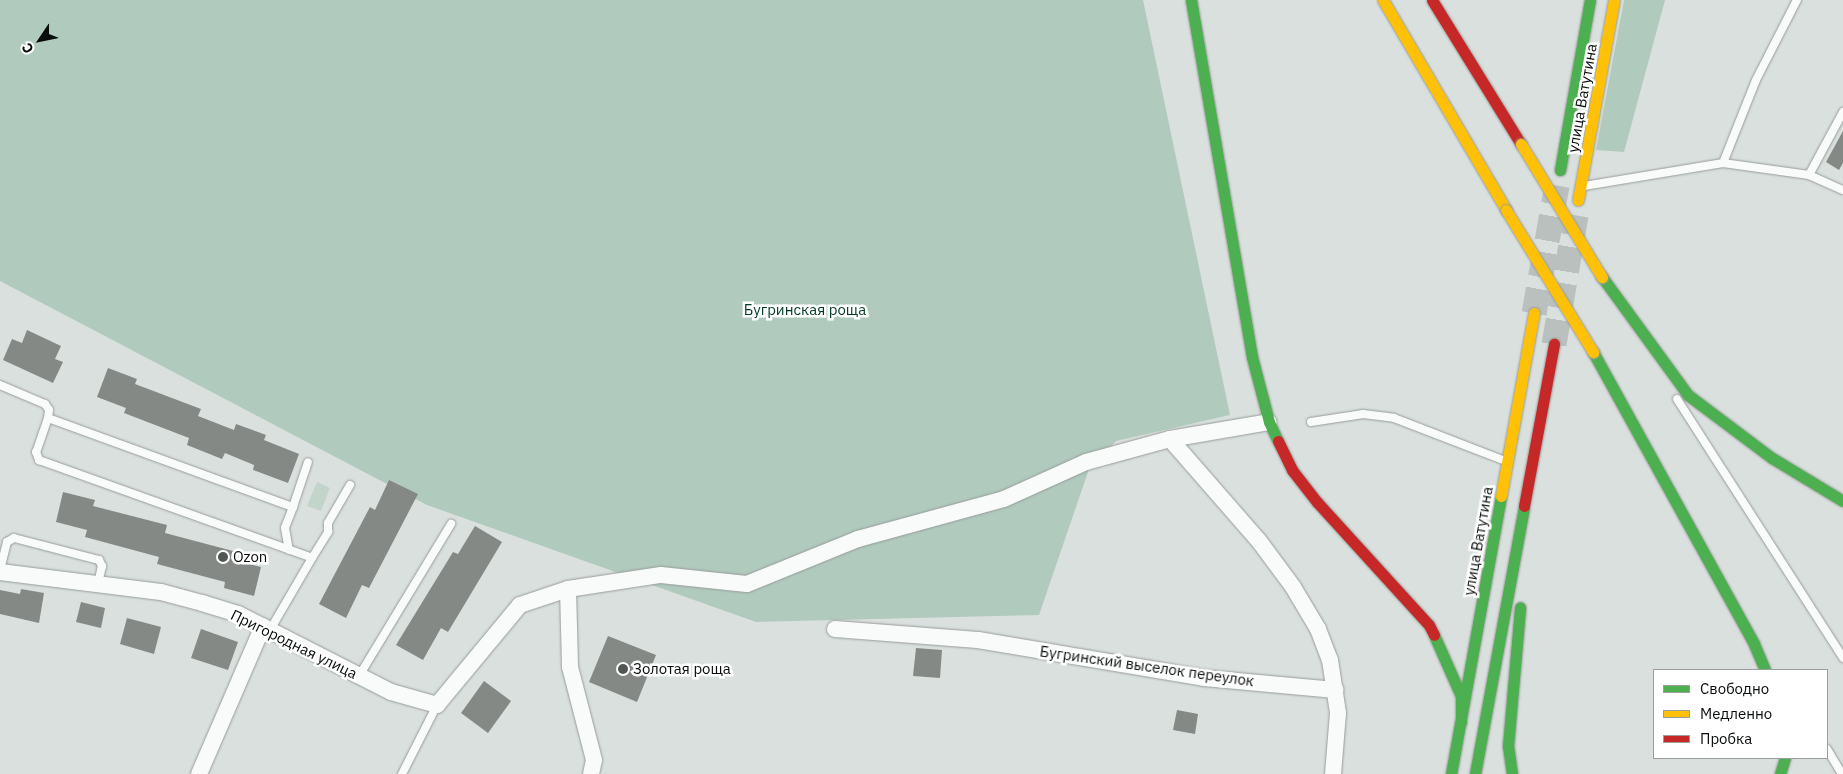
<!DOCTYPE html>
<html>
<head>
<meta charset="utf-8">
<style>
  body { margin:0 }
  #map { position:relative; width:1843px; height:774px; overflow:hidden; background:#dae0dd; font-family:"IBM Plex Sans",sans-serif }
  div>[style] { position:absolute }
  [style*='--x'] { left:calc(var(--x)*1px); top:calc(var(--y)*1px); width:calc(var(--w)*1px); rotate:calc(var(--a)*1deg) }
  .green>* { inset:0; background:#c2d5cb }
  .forest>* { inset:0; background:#b0cabe }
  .building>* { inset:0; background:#848986 }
  .primary-tunnel>* { height:25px; margin-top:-12.5px; transform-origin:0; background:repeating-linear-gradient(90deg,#bac0be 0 25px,transparent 0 37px) }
  .roads { filter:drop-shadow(0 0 1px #979c99) drop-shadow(0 0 1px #979c99) }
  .lane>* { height:8px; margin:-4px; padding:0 4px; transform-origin:4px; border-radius:4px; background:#f9fafa }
  .street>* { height:16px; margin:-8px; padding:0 8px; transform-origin:8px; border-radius:8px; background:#f9fafa }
  .fast>* { height:11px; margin:-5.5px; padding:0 5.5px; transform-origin:5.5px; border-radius:5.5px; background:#4caf50 }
  .slow>* { height:11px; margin:-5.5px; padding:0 5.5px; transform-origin:5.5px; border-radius:5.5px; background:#ffc107 }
  .jam>* { height:11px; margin:-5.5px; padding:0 5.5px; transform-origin:5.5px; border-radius:5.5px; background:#c62828 }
  .bridges { filter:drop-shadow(0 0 1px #979c99) drop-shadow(0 0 1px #979c99) }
  .slow-bridge>* { height:11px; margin:-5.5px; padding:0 5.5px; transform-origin:5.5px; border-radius:5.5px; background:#ffc107 }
  .dots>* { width:14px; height:14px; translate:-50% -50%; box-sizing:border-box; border:2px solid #fff; border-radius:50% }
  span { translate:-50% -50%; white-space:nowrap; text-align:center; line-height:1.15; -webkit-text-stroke:5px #fff; paint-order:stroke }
  .street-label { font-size:15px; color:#080d0b }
  .park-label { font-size:15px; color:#003a26 }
  .poi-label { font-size:15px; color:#080d0b }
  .left { translate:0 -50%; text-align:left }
  .legend { position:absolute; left:1653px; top:669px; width:175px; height:90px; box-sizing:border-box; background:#fff; border:1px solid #9c9e9d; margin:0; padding:6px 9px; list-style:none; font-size:15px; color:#080d0b }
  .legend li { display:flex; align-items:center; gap:10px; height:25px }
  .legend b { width:25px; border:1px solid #9c9e9d }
  .north { position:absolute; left:15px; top:15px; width:50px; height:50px; -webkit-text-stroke:4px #fff; paint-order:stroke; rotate:236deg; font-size:14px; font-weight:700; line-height:20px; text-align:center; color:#080d0b }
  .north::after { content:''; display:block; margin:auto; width:18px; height:22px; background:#080d0b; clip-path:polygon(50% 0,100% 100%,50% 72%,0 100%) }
</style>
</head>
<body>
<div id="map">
  <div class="green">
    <div style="clip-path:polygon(317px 482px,330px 488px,321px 511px,307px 506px)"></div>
  </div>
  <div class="forest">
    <div style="clip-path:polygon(0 0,1143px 0,1230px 415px,1116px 441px,1089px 469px,1039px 615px,756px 622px,427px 505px,0 281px)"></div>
    <div style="clip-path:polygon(1624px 0,1665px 0,1624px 152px,1596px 150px)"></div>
  </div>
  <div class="building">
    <div style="clip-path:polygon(1843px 131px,1843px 163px,1839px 170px,1826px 162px)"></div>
    <div style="clip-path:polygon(27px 330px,61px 346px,55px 359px,63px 362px,53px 383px,3px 360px,12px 339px,22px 343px)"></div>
    <div style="clip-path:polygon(108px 368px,137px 379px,135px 384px,201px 409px,198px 416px,234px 430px,236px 424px,266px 435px,264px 440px,299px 454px,288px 483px,253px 470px,254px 465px,225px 453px,222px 459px,187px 445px,189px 438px,124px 413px,126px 408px,97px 397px)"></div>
    <div style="clip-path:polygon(389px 480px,418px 494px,369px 588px,362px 585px,346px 618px,319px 604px,370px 507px,375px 510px)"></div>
    <div style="clip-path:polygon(63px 492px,95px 500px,93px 506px,167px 525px,165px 533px,233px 551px,231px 559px,261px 567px,254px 596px,224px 588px,225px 582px,157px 564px,159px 557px,85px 537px,87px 530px,56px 522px)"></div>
    <div style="clip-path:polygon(475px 526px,502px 542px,448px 632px,441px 628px,423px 660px,396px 645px,453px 552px,458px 554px)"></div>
    <div style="clip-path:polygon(21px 589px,44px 593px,39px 623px,0 614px,0 590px,20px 594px)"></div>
    <div style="clip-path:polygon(81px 602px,105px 608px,101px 628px,76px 622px)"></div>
    <div style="clip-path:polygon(127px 618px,161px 627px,154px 654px,120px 644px)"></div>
    <div style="clip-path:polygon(201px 629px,238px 642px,228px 670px,191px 658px)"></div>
    <div style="clip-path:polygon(608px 636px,656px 655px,637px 702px,589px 682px)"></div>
    <div style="clip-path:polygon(916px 648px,942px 650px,940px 678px,913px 676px)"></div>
    <div style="clip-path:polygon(484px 681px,511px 701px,488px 733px,461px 713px)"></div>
    <div style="clip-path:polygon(1177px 710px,1198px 714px,1195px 734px,1173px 730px)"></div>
  </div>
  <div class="primary-tunnel">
    <div style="--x:1534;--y:313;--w:130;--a:-79.8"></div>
    <div style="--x:1554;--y:344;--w:131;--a:-80.3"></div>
  </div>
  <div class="roads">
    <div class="lane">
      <div style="--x:1723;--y:163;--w:89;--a:-68.3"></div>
      <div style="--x:1756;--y:80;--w:90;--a:-62.9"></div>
      <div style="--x:1809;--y:175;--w:72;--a:-61.6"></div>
      <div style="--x:1584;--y:186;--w:141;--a:-9.4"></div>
      <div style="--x:1723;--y:163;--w:87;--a:7.9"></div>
      <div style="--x:1809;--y:175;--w:37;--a:24"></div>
      <div style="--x:0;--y:385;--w:49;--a:22.9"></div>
      <div style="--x:45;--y:404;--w:7;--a:56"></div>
      <div style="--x:49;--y:410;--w:8;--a:97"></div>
      <div style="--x:48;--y:418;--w:261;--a:20"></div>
      <div style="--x:293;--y:507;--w:22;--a:111"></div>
      <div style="--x:285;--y:528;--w:22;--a:80"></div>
      <div style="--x:1677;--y:399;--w:308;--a:57.3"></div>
      <div style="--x:48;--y:418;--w:36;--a:109"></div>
      <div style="--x:36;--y:452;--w:9;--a:69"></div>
      <div style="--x:39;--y:460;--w:290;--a:19.7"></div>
      <div style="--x:312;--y:558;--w:83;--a:120.3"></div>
      <div style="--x:1311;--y:422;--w:53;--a:-8.7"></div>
      <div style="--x:1363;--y:414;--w:31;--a:7"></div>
      <div style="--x:1394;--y:418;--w:117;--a:21.1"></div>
      <div style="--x:293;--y:507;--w:47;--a:-71.6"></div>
      <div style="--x:312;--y:558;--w:31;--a:-58"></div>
      <div style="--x:328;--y:532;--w:9;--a:-90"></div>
      <div style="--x:328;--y:523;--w:44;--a:-59.9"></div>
      <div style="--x:0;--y:570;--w:29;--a:-76"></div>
      <div style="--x:7;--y:542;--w:8;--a:-30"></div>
      <div style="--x:14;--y:538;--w:88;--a:14.5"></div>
      <div style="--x:99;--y:560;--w:7;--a:63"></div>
      <div style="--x:102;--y:566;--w:18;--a:103"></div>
      <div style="--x:359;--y:676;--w:178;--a:-58.8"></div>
      <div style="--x:1827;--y:749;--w:29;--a:59"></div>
      <div style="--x:402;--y:774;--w:77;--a:-63.1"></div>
    </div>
    <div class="street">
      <div style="--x:1170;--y:439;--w:135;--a:48.9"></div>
      <div style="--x:1259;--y:541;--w:57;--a:53.5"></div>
      <div style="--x:1293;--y:587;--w:49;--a:59.2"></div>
      <div style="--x:1318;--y:629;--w:33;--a:69"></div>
      <div style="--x:1330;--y:660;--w:54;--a:81.4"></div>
      <div style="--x:1338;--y:713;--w:61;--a:94.7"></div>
      <div style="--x:0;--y:572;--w:162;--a:7.1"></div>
      <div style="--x:161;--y:592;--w:42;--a:15"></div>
      <div style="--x:202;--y:603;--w:38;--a:17"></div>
      <div style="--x:238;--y:614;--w:172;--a:27"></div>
      <div style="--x:391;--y:692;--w:48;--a:15.8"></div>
      <div style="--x:437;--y:705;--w:130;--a:-50.3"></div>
      <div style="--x:520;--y:605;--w:51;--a:-18.4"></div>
      <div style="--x:568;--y:589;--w:94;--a:-8.6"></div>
      <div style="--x:661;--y:575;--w:86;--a:6"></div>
      <div style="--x:747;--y:584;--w:120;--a:-22.1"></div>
      <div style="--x:858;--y:539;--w:151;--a:-15.3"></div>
      <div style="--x:1004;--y:499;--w:90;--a:-24.3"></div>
      <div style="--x:1086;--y:462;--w:87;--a:-15.3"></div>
      <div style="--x:1170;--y:439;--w:100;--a:-9.7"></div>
      <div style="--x:568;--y:589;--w:78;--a:88.5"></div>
      <div style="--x:570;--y:667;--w:96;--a:75.5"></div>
      <div style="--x:594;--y:760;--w:14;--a:102"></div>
      <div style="--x:835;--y:629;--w:143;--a:4.4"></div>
      <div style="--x:978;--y:640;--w:229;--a:9.5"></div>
      <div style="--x:1204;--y:678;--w:132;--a:5.2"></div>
      <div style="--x:199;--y:774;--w:161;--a:-66.6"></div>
    </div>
    <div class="fast">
      <div style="--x:1191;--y:0;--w:362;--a:80.3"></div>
      <div style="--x:1252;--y:357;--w:67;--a:75.3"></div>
      <div style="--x:1269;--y:422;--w:21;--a:65"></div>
      <div style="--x:1560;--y:170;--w:173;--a:-80"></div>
      <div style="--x:1602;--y:277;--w:146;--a:53.9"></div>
      <div style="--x:1688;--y:395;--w:105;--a:36.9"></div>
      <div style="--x:1772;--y:458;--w:83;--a:31.2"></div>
      <div style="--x:1593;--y:352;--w:333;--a:61.1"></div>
      <div style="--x:1754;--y:644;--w:28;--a:67"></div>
      <div style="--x:1434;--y:635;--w:67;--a:66.1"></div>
      <div style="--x:1461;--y:696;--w:26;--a:90"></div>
      <div style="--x:1451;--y:774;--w:282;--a:-79.8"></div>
      <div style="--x:1475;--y:774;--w:272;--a:-79.6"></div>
      <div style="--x:1512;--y:774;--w:28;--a:-98"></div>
      <div style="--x:1508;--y:746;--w:139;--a:-85"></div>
      <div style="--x:1780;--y:774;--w:17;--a:-73"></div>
    </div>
    <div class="slow">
      <div style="--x:1383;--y:0;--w:243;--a:59.6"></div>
      <div style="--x:1578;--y:200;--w:203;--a:-79.8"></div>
      <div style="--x:1501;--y:496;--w:186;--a:-79.8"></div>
    </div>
    <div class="jam">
      <div style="--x:1432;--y:0;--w:169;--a:58.3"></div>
      <div style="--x:1278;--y:441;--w:32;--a:64"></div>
      <div style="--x:1292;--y:470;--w:41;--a:52"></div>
      <div style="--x:1317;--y:502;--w:166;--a:47.7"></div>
      <div style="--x:1429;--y:625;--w:11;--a:63"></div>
      <div style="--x:1524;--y:506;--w:165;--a:-79.5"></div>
    </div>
  </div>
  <div class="bridges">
    <div class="slow-bridge">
      <div style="--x:1521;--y:144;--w:156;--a:58.7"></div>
      <div style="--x:1506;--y:210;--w:167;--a:58.5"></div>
    </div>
  </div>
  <div class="dots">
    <div style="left:223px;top:557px;background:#525754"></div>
    <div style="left:623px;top:669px;background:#525754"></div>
  </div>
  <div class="street-label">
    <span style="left:1582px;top:98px;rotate:-80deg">улица Ватутина</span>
    <span style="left:1478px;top:541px;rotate:-80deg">улица Ватутина</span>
    <span style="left:294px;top:644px;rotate:26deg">Пригородная улица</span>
    <span style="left:1147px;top:666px;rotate:8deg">Бугринский выселок переулок</span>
  </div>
  <div class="park-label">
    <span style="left:805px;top:310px">Бугринская роща</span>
  </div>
  <div class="poi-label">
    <span class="left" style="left:233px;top:557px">Ozon</span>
    <span class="left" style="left:633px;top:669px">Золотая роща</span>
  </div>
  <ul class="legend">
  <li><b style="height:6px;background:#4caf50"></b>Свободно</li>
  <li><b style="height:6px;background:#ffc107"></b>Медленно</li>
  <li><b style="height:6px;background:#c62828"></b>Пробка</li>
  </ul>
  <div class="north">С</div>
</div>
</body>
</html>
